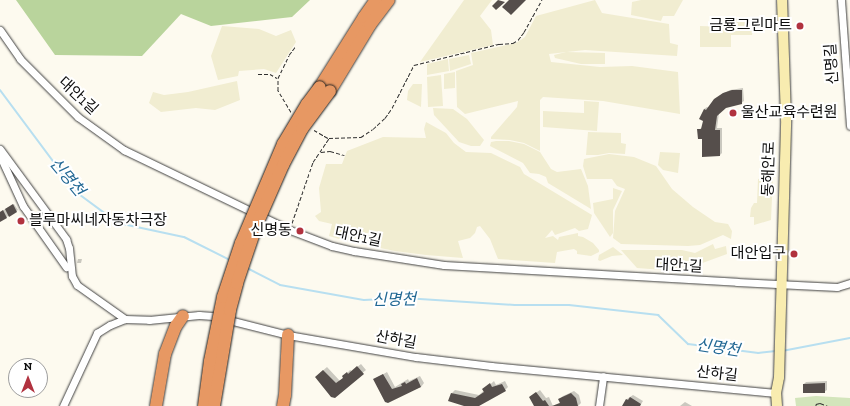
<!DOCTYPE html>
<html>
<head>
<meta charset="utf-8">
<style>
  body { margin:0 }
  #map { position:relative; width:850px; height:406px; overflow:hidden; background:#fdfaef; font-family:"Zilla Slab","Noto Sans KR",serif }
  div>[style] { position:absolute }
  [style*='--x'] { left:calc(var(--x)*1px); top:calc(var(--y)*1px); width:calc(var(--w)*1px); rotate:calc(var(--a)*1deg) }
  .farmland>* { inset:0; background:#f1edd1 }
  .green>* { inset:0; background:#d3e5bb }
  .forest>* { inset:0; background:#b9d49c }
  .shadow>* { inset:0; background:#0003 }
  .stream>* { height:2px; margin:-1px; padding:0 1px; transform-origin:1px; border-radius:1px; background:#b8dff0 }
  .building>* { inset:0; background:#554e4b }
  .path>* { height:1px; margin-top:-0.5px; transform-origin:0; background:repeating-linear-gradient(90deg,#2f2f2f 0 4px,transparent 0 6px) }
  .roads { filter:drop-shadow(0 0 1px #404040) drop-shadow(0 0 1px #404040) }
  .street>* { height:7px; margin:-3.5px; padding:0 3.5px; transform-origin:3.5px; border-radius:3.5px; background:#fff }
  .secondary>* { height:10px; margin:-5px; padding:0 5px; transform-origin:5px; border-radius:5px; background:#f8ecb0 }
  .highway>* { height:12px; margin:-6px; padding:0 6px; transform-origin:6px; border-radius:6px; background:#e79863 }
  .bridges { filter:drop-shadow(0 0 1px #1e1e1e) drop-shadow(0 0 1px #1e1e1e) }
  .highway-bridge>* { height:12px; margin:-6px; padding:0 6px; transform-origin:6px; border-radius:6px; background:#e79863 }
  .dots>* { width:11px; height:11px; translate:-50% -50%; box-sizing:border-box; border:2px solid #fff; border-radius:50% }
  span { translate:-50% -50%; white-space:nowrap; text-align:center; line-height:1.15; -webkit-text-stroke:4px #fff; paint-order:stroke }
  .poi-label { font-size:15px; color:#0d0d0d }
  .right { translate:-100% -50%; text-align:right }
  .left { translate:0 -50%; text-align:left }
  .street-label { font-size:15px; color:#0d0d0d }
  .water-label { font-size:16px; color:#226894; font-style:italic }
  .north { position:absolute; left:8px; top:358px; width:40px; height:40px; box-sizing:border-box; background:#fff; border:1px solid #9e9e9e; border-radius:50%; rotate:0deg; font-size:11px; font-weight:700; line-height:16px; text-align:center; color:#0d0d0d }
  .north::after { content:''; display:block; margin:auto; width:14px; height:18px; background:#b1323f; clip-path:polygon(50% 0,100% 100%,50% 72%,0 100%) }
</style>
</head>
<body>
<div id="map">
  <div class="farmland">
    <div style="clip-path:polygon(464px 0,492px 0,480px 16px,491px 30px,493px 45px,420px 62px)"></div>
    <div style="clip-path:polygon(595px 0,602px 13px,669px 24px,670px 43px,678px 45px,677px 56px,585px 50px,549px 54px,551px 62px,600px 67px,632px 66px,678px 72px,680px 114px,603px 101px,543px 97px,540px 100px,540px 151px,524px 143px,510px 140px,491px 139px,491px 137px,517px 107px,518px 101px,465px 114px,457px 107px,456px 71px,473px 65px,471px 53px,516px 43px,525px 37px,536px 16px)"></div>
    <div style="clip-path:polygon(641px 0,683px 0,674px 16px,663px 16px,661px 21px,631px 15px,632px 2px)"></div>
    <div style="clip-path:polygon(731px 18px,750px 21px,749px 28px,753px 29px,752px 35px,731px 35px,731px 47px,700px 47px,700px 26px,731px 27px)"></div>
    <div style="clip-path:polygon(222px 26px,259px 29px,276px 36px,291px 30px,296px 42px,276px 73px,264px 69px,239px 71px,238px 76px,218px 80px,211px 56px)"></div>
    <div style="clip-path:polygon(566px 52px,605px 53px,605px 64px,581px 64px,555px 58px,554px 55px)"></div>
    <div style="clip-path:polygon(469px 55px,471px 64px,450px 71px,449px 59px)"></div>
    <div style="clip-path:polygon(448px 59px,449px 71px,427px 75px,427px 64px)"></div>
    <div style="clip-path:polygon(455px 72px,455px 88px,444px 89px,444px 74px)"></div>
    <div style="clip-path:polygon(441px 75px,443px 106px,428px 107px,427px 77px)"></div>
    <div style="clip-path:polygon(237px 81px,240px 100px,215px 110px,196px 108px,161px 112px,149px 103px,153px 92px,164px 95px,188px 92px)"></div>
    <div style="clip-path:polygon(413px 84px,422px 84px,421px 107px,407px 100px,408px 91px)"></div>
    <div style="clip-path:polygon(584px 101px,599px 102px,597px 131px,543px 127px,543px 111px,584px 113px)"></div>
    <div style="clip-path:polygon(433px 108px,453px 109px,467px 119px,484px 140px,480px 146px,471px 146px,459px 142px,434px 115px)"></div>
    <div style="clip-path:polygon(426px 122px,446px 133px,454px 143px,466px 152px,491px 153px,520px 167px,524px 174px,592px 215px,588px 229px,579px 231px,575px 228px,555px 235px,552px 230px,545px 238px,553px 236px,558px 240px,559px 237px,578px 233px,578px 236px,583px 237px,593px 243px,599px 250px,599px 252px,591px 256px,577px 254px,577px 251px,574px 249px,557px 252px,555px 263px,498px 259px,490px 239px,480px 226px,477px 227px,475px 233px,470px 238px,458px 241px,463px 258px,426px 255px,395px 251px,346px 241px,329px 236px,332px 224px,319px 221px,315px 216px,321px 212px,319px 188px,326px 164px,342px 164px,347px 151px,383px 137px,426px 138px,424px 129px)"></div>
    <div style="clip-path:polygon(588px 132px,621px 133px,621px 143px,626px 144px,625px 154px,609px 153px,598px 155px,586px 155px)"></div>
    <div style="clip-path:polygon(496px 141px,509px 141px,524px 144px,540px 152px,551px 169px,557px 172px,581px 169px,588px 186px,591px 209px,548px 183px,546px 177px,539px 174px,530px 173px,523px 163px,490px 146px,491px 142px)"></div>
    <div style="clip-path:polygon(660px 152px,680px 153px,678px 173px,663px 170px,658px 165px)"></div>
    <div style="clip-path:polygon(609px 154px,634px 157px,656px 166px,672px 189px,693px 207px,715px 222px,728px 224px,732px 231px,731px 239px,723px 235px,700px 245px,688px 246px,621px 244px,613px 238px,615px 211px,625px 189px,617px 186px,612px 179px,587px 179px,583px 166px,584px 159px)"></div>
    <div style="clip-path:polygon(773px 176px,771px 220px,754px 225px,754px 217px,750px 217px,751px 208px,754px 203px,757px 203px,758px 179px)"></div>
    <div style="clip-path:polygon(613px 188px,622px 191px,613px 210px,613px 233px,610px 237px,594px 213px,593px 203px,613px 199px)"></div>
    <div style="clip-path:polygon(713px 244px,715px 249px,726px 246px,727px 254px,697px 265px,689px 272px,637px 268px,621px 250px,682px 250px,695px 253px)"></div>
    <div style="clip-path:polygon(613px 247px,623px 255px,612px 256px,600px 261px,598px 260px,599px 255px)"></div>
  </div>
  <div class="green">
    <div style="clip-path:polygon(816px 396px,850px 398px,850px 406px,796px 406px,795px 398px)"></div>
  </div>
  <div class="forest">
    <div style="clip-path:polygon(16px 0,310px 0,292px 17px,211px 26px,181px 14px,142px 56px,55px 55px)"></div>
  </div>
  <div class="shadow">
    <div style="clip-path:polygon(743px 88px,744px 101px,741px 103px,725px 107px,719px 113px,717px 128px,722px 128px,722px 153px,720px 155px,702px 138px,698px 130px,703px 127px,704px 109px,707px 107px,709px 108px,722px 94px,730px 90px)"></div>
    <div style="clip-path:polygon(14px 204px,18px 210px,0 221px,0 212px)"></div>
    <div style="clip-path:polygon(78px 259px,82px 259px,81px 263px,77px 263px)"></div>
    <div style="clip-path:polygon(361px 364px,366px 370px,335px 396px,320px 373px,327px 367px,340px 381px,350px 370px,352px 371px)"></div>
    <div style="clip-path:polygon(387px 372px,395px 387px,408px 379px,409px 381px,420px 376px,424px 383px,421px 387px,385px 401px,375px 379px)"></div>
    <div style="clip-path:polygon(494px 381px,496px 385px,505px 381px,508px 387px,505px 390px,466px 406px,452px 393px,455px 390px,479px 395px)"></div>
    <div style="clip-path:polygon(827px 381px,827px 390px,824px 392px,804px 392px,804px 384px,806px 382px)"></div>
    <div style="clip-path:polygon(540px 390px,546px 398px,549px 397px,553px 406px,561px 402px,559px 399px,563px 396px,574px 391px,579px 395px,581px 403px,578px 406px,535px 406px,530px 397px)"></div>
    <div style="clip-path:polygon(633px 395px,643px 401px,640px 406px,624px 406px,627px 399px)"></div>
    <div style="clip-path:polygon(685px 402px,692px 406px,680px 406px)"></div>
  </div>
  <div class="stream">
    <div style="--x:0;--y:90;--w:127;--a:53.3"></div>
    <div style="--x:76;--y:192;--w:52;--a:36.4"></div>
    <div style="--x:118;--y:223;--w:67;--a:12"></div>
    <div style="--x:184;--y:237;--w:51;--a:26.6"></div>
    <div style="--x:247;--y:268;--w:37;--a:27"></div>
    <div style="--x:280;--y:285;--w:85;--a:10.1"></div>
    <div style="--x:364;--y:300;--w:40;--a:-2.9"></div>
    <div style="--x:404;--y:298;--w:111;--a:3.6"></div>
    <div style="--x:515;--y:305;--w:54;--a:0"></div>
    <div style="--x:569;--y:305;--w:90;--a:6.4"></div>
    <div style="--x:658;--y:315;--w:42;--a:44"></div>
    <div style="--x:688;--y:344;--w:71;--a:7.3"></div>
    <div style="--x:758;--y:353;--w:18;--a:-6"></div>
    <div style="--x:782;--y:351;--w:69;--a:-10.8"></div>
  </div>
  <div class="building">
    <div style="clip-path:polygon(498px 0,505px 2px,496px 10px,492px 6px)"></div>
    <div style="clip-path:polygon(509px 0,526px 0,511px 15px,502px 7px)"></div>
    <div style="clip-path:polygon(732px 90px,742px 90px,742px 104px,726px 108px,717px 116px,715px 130px,720px 130px,720px 156px,702px 157px,702px 139px,698px 139px,697px 129px,701px 129px,703px 121px,699px 119px,704px 109px,706px 110px,714px 99px,723px 93px)"></div>
    <div style="clip-path:polygon(13px 204px,17px 212px,9px 217px,5px 209px)"></div>
    <div style="clip-path:polygon(3px 210px,7px 218px,0 222px,0 212px)"></div>
    <div style="clip-path:polygon(357px 366px,364px 374px,335px 398px,331px 397px,315px 377px,323px 370px,336px 383px,343px 378px,342px 376px,347px 372px,348px 374px)"></div>
    <div style="clip-path:polygon(383px 374px,392px 389px,402px 386px,401px 384px,405px 382px,406px 384px,417px 378px,421px 387px,388px 403px,385px 402px,373px 379px)"></div>
    <div style="clip-path:polygon(490px 383px,492px 387px,502px 384px,506px 391px,479px 406px,464px 406px,448px 401px,451px 393px,475px 398px,484px 392px,482px 389px)"></div>
    <div style="clip-path:polygon(825px 383px,825px 393px,803px 393px,803px 384px)"></div>
    <div style="clip-path:polygon(536px 392px,543px 401px,545px 400px,549px 406px,534px 406px,529px 397px)"></div>
    <div style="clip-path:polygon(571px 393px,576px 398px,578px 406px,552px 406px,560px 403px,558px 399px)"></div>
    <div style="clip-path:polygon(630px 397px,641px 404px,640px 406px,622px 406px,626px 399px,628px 400px)"></div>
  </div>
  <div class="path">
    <div style="--x:258;--y:74;--w:12;--a:0"></div>
    <div style="--x:270;--y:74;--w:8;--a:30"></div>
    <div style="--x:291;--y:112;--w:26;--a:-121"></div>
    <div style="--x:278;--y:90;--w:12;--a:-90"></div>
    <div style="--x:278;--y:78;--w:25;--a:-64"></div>
    <div style="--x:289;--y:55;--w:10;--a:-53"></div>
    <div style="--x:314;--y:130;--w:16;--a:30"></div>
    <div style="--x:321;--y:152;--w:9;--a:-6"></div>
    <div style="--x:330;--y:151;--w:15;--a:16"></div>
    <div style="--x:292;--y:223;--w:65;--a:-71"></div>
    <div style="--x:313;--y:162;--w:29;--a:-56"></div>
    <div style="--x:329;--y:138;--w:32;--a:-2"></div>
    <div style="--x:361;--y:137;--w:14;--a:-34"></div>
    <div style="--x:373;--y:129;--w:16;--a:-43"></div>
    <div style="--x:385;--y:118;--w:12;--a:-55"></div>
    <div style="--x:392;--y:108;--w:48;--a:-62.9"></div>
    <div style="--x:414;--y:65;--w:88;--a:-13.9"></div>
    <div style="--x:499;--y:44;--w:14;--a:-4"></div>
    <div style="--x:513;--y:43;--w:6;--a:-31"></div>
    <div style="--x:518;--y:40;--w:10;--a:-53"></div>
    <div style="--x:524;--y:32;--w:37;--a:-61"></div>
    <div style="--x:816;--y:406;--w:2;--a:-90"></div>
    <div style="--x:816;--y:404;--w:4;--a:-14"></div>
    <div style="--x:820;--y:403;--w:9;--a:21"></div>
  </div>
  <div class="roads">
    <div class="street">
      <div style="--x:841;--y:0;--w:126;--a:85.9"></div>
      <div style="--x:0;--y:30;--w:35;--a:55"></div>
      <div style="--x:20;--y:59;--w:82;--a:45"></div>
      <div style="--x:78;--y:117;--w:57;--a:35.7"></div>
      <div style="--x:124;--y:150;--w:184;--a:25.7"></div>
      <div style="--x:290;--y:230;--w:45;--a:20.9"></div>
      <div style="--x:332;--y:246;--w:23;--a:13"></div>
      <div style="--x:354;--y:251;--w:91;--a:8.8"></div>
      <div style="--x:444;--y:265;--w:293;--a:3.3"></div>
      <div style="--x:737;--y:282;--w:100;--a:2.9"></div>
      <div style="--x:837;--y:287;--w:14;--a:-17"></div>
      <div style="--x:0;--y:149;--w:112;--a:53.7"></div>
      <div style="--x:66;--y:239;--w:9;--a:72"></div>
      <div style="--x:69;--y:248;--w:28;--a:84"></div>
      <div style="--x:72;--y:276;--w:10;--a:61"></div>
      <div style="--x:77;--y:285;--w:59;--a:35.3"></div>
      <div style="--x:0;--y:156;--w:55;--a:65.3"></div>
      <div style="--x:23;--y:206;--w:75;--a:54.8"></div>
      <div style="--x:63;--y:406;--w:81;--a:-65"></div>
      <div style="--x:97;--y:333;--w:15;--a:-32"></div>
      <div style="--x:110;--y:325;--w:16;--a:-22"></div>
      <div style="--x:125;--y:319;--w:24;--a:2"></div>
      <div style="--x:149;--y:320;--w:50;--a:-5.7"></div>
      <div style="--x:199;--y:315;--w:14;--a:4"></div>
      <div style="--x:213;--y:316;--w:77;--a:14.2"></div>
      <div style="--x:288;--y:335;--w:130;--a:9.8"></div>
      <div style="--x:416;--y:357;--w:76;--a:6.8"></div>
      <div style="--x:491;--y:366;--w:286;--a:5.4"></div>
      <div style="--x:599;--y:406;--w:30;--a:-82"></div>
    </div>
    <div class="secondary">
      <div style="--x:777;--y:406;--w:13;--a:-94"></div>
      <div style="--x:776;--y:393;--w:16;--a:-79"></div>
      <div style="--x:779;--y:377;--w:258;--a:-88.4"></div>
      <div style="--x:786;--y:119;--w:119;--a:-91.9"></div>
    </div>
    <div class="highway">
      <div style="--x:320;--y:87;--w:83;--a:-57.8"></div>
      <div style="--x:364;--y:17;--w:21;--a:-55"></div>
      <div style="--x:330;--y:91;--w:77;--a:-58.8"></div>
      <div style="--x:370;--y:25;--w:31;--a:-53"></div>
      <div style="--x:156;--y:406;--w:53;--a:-80.2"></div>
      <div style="--x:165;--y:354;--w:30;--a:-69"></div>
      <div style="--x:176;--y:326;--w:12;--a:-55"></div>
      <div style="--x:283;--y:406;--w:11;--a:-80"></div>
      <div style="--x:285;--y:395;--w:60;--a:-87.1"></div>
    </div>
  </div>
  <div class="bridges">
    <div class="highway-bridge">
      <div style="--x:204;--y:406;--w:45;--a:-82.4"></div>
      <div style="--x:210;--y:361;--w:65;--a:-78.5"></div>
      <div style="--x:223;--y:297;--w:57;--a:-71.6"></div>
      <div style="--x:241;--y:243;--w:108;--a:-67"></div>
      <div style="--x:283;--y:144;--w:47;--a:-59"></div>
      <div style="--x:307;--y:104;--w:21;--a:-53"></div>
      <div style="--x:214;--y:406;--w:97;--a:-80.5"></div>
      <div style="--x:230;--y:310;--w:28;--a:-75"></div>
      <div style="--x:237;--y:283;--w:62;--a:-71.3"></div>
      <div style="--x:257;--y:224;--w:64;--a:-66.2"></div>
      <div style="--x:283;--y:165;--w:41;--a:-62.2"></div>
      <div style="--x:302;--y:129;--w:47;--a:-53.6"></div>
    </div>
  </div>
  <div class="dots">
    <div style="left:800px;top:26px;background:#b1323f"></div>
    <div style="left:733px;top:113px;background:#b1323f"></div>
    <div style="left:21px;top:221px;background:#b1323f"></div>
    <div style="left:300px;top:231px;background:#b1323f"></div>
    <div style="left:794px;top:254px;background:#b1323f"></div>
  </div>
  <div class="poi-label">
    <span class="right" style="left:792px;top:26px">금룡그린마트</span>
    <span class="left" style="left:741px;top:113px">울산교육수련원</span>
    <span class="left" style="left:29px;top:221px">블루마씨네자동차극장</span>
    <span class="right" style="left:292px;top:231px">신명동</span>
    <span class="right" style="left:786px;top:254px">대안입구</span>
  </div>
  <div class="street-label">
    <span style="left:832px;top:64px;rotate:-94deg">신명길</span>
    <span style="left:78px;top:96px;rotate:43deg">대안1길</span>
    <span style="left:769px;top:169px;rotate:-88deg">동해안로</span>
    <span style="left:358px;top:237px;rotate:12deg">대안1길</span>
    <span style="left:679px;top:266px;rotate:3deg">대안1길</span>
    <span style="left:396px;top:340px;rotate:10deg">산하길</span>
    <span style="left:717px;top:374px;rotate:6deg">산하길</span>
  </div>
  <div class="water-label">
    <span style="left:67px;top:177px;rotate:50deg">신명천</span>
    <span style="left:394px;top:300px;rotate:-1deg">신명천</span>
    <span style="left:718px;top:348px;rotate:8deg">신명천</span>
  </div>
  <div class="north">N</div>
</div>
</body>
</html>
